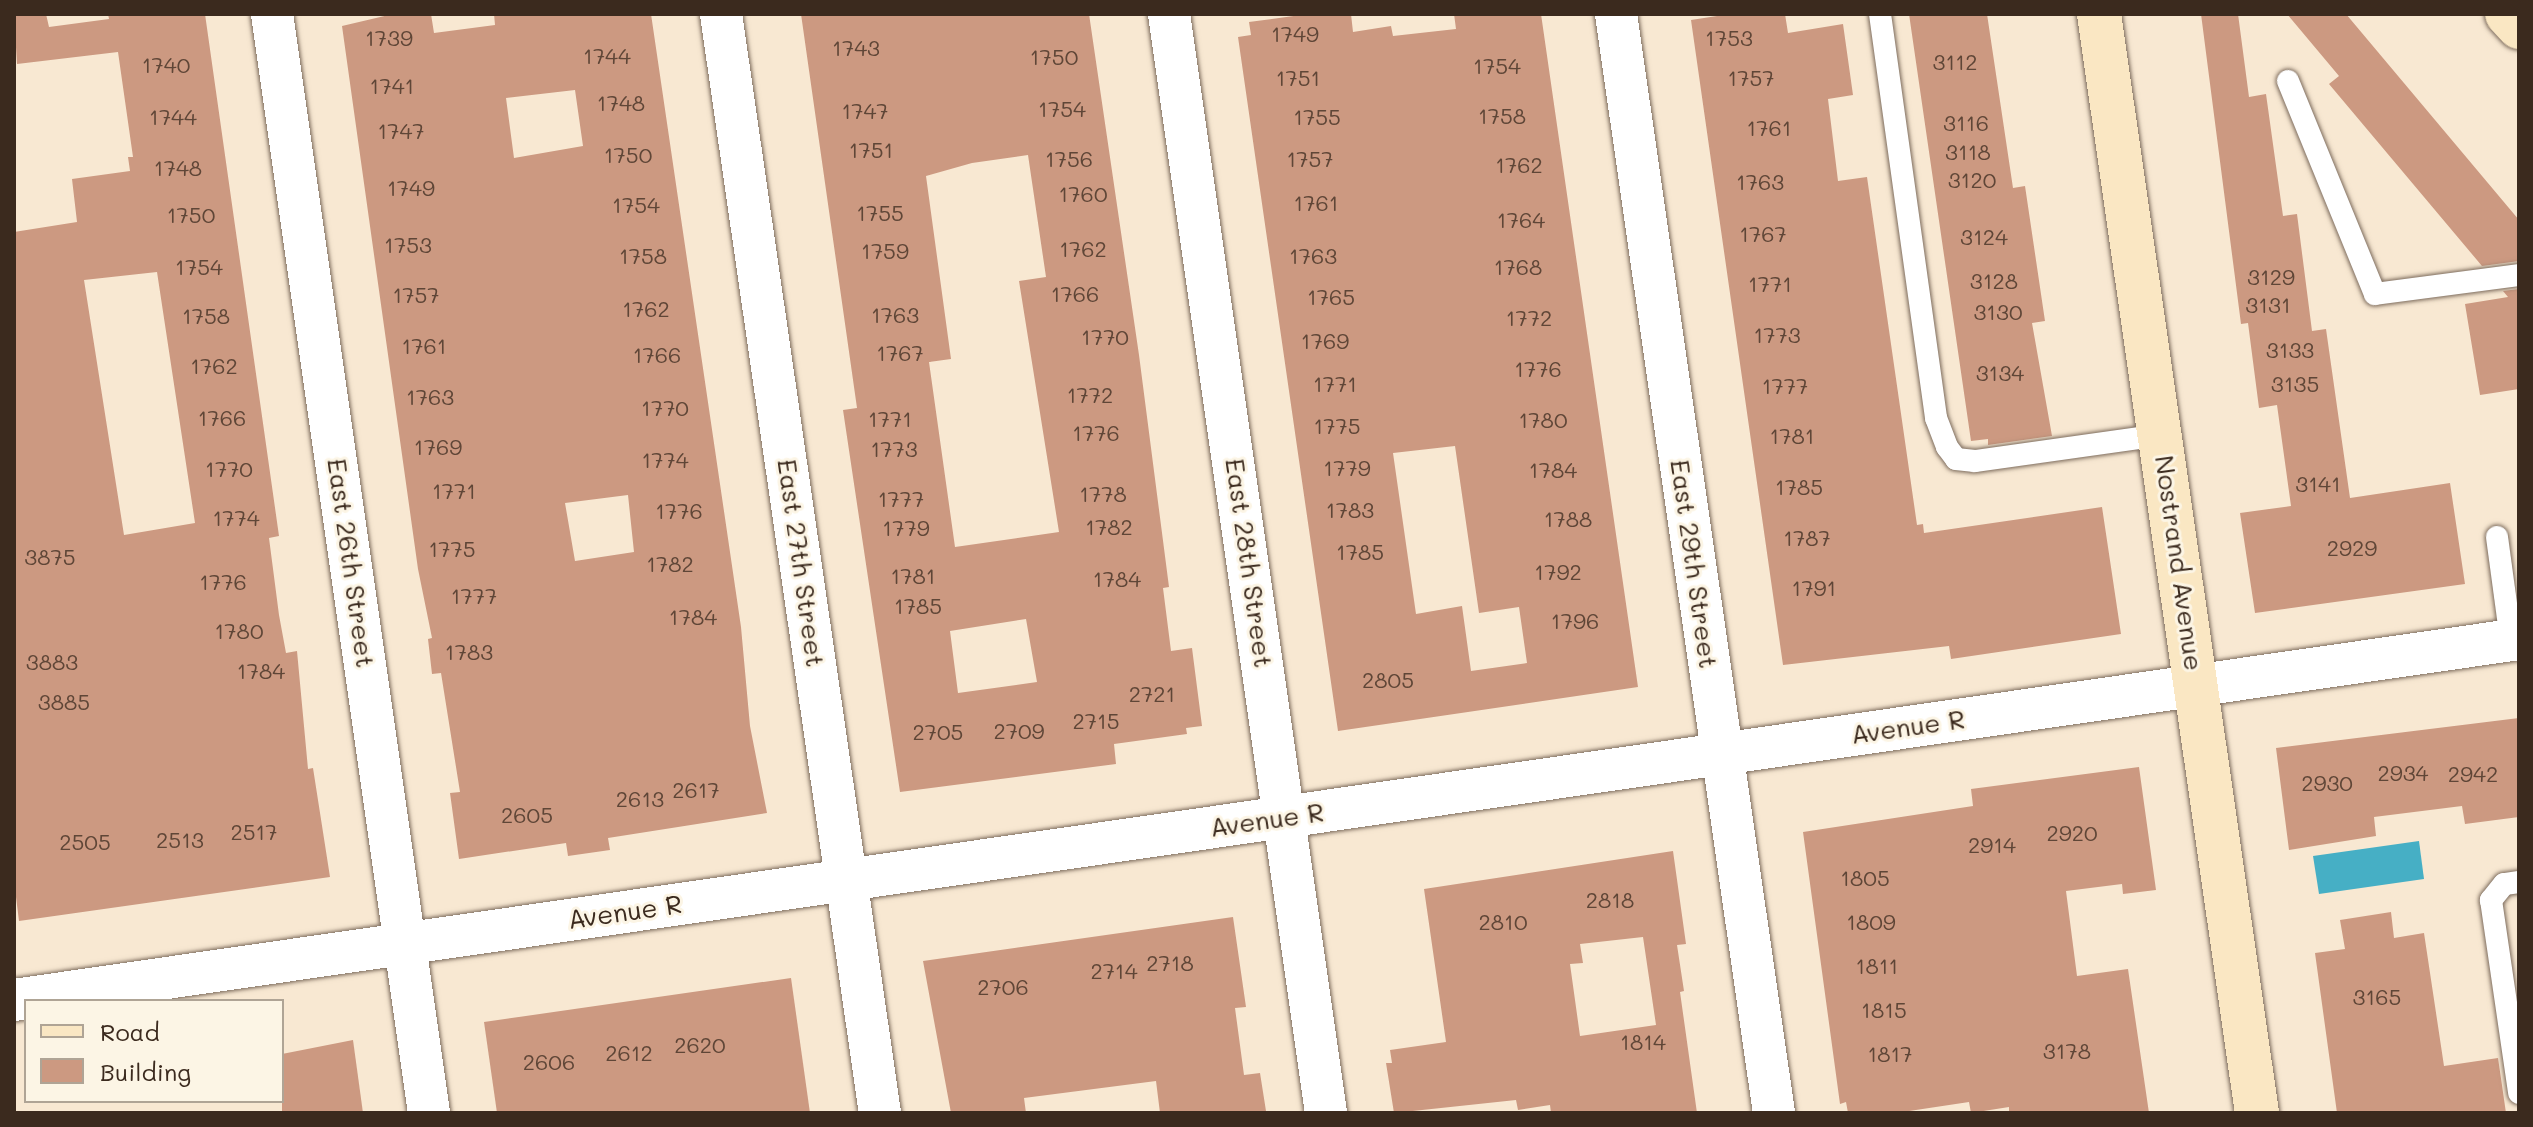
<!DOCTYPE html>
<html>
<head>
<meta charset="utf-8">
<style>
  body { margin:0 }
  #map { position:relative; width:2533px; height:1127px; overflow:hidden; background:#f8e8d2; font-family:Mali,sans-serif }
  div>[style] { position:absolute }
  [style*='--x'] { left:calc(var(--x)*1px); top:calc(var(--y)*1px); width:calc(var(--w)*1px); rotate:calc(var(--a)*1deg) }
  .water>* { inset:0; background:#46afc5 }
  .building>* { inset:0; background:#cc9981 }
  .roads { filter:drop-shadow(0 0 2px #7d6c5d) drop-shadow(0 0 2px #7d6c5d) }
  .service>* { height:22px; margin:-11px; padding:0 11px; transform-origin:11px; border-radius:11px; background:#fff }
  .minor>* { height:42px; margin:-21px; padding:0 21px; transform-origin:21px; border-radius:21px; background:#fff }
  .secondary>* { height:44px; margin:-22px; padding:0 22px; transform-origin:22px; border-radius:22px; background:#fae7c3 }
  span { translate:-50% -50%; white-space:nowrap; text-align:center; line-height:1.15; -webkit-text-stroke:6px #fcf5e5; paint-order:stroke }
  .number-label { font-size:22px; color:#5f4637 }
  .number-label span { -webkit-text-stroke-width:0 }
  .street-label { font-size:26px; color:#3b2a1e }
  .frame { position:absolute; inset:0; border:16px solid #3b2a1e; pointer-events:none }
  .legend { position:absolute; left:24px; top:999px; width:260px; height:104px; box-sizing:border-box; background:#fcf5e5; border:2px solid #afa495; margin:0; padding:10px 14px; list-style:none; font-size:24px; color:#3b2a1e }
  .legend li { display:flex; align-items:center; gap:16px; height:40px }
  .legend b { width:40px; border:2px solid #afa495 }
</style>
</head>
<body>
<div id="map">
  <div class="water">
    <div style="clip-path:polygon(2419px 841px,2424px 879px,2319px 894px,2313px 856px)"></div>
  </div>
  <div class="building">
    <div style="clip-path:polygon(evenodd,14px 14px,46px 14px,49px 27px,109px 19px,108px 14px,205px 14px,279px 536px,269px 538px,279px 615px,286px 653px,297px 651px,308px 769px,313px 768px,330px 877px,19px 921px,14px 881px,14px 232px,77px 222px,72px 179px,130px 171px,128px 157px,133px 157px,118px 52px,17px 64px,14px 14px,157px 272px,195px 523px,124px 535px,84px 280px,157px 272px)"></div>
    <div style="clip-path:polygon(evenodd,393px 14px,431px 14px,434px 33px,495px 25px,494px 14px,651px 14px,741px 627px,750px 726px,767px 813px,608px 838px,610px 850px,568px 856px,566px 843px,459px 859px,450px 793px,460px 792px,441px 673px,432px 674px,428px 639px,432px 638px,418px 569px,342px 26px,393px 14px,575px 90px,583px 146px,514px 158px,506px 98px,575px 90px,393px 14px,628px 495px,634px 552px,575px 561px,565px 503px,628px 495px)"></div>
    <div style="clip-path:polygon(evenodd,801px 14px,1089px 14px,1139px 355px,1169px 587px,1163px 588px,1171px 651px,1192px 648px,1202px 726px,1186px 728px,1187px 734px,1114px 744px,1116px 764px,900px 792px,843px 410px,857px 408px,801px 14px,1028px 155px,1046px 277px,1019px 281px,1059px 532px,955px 547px,929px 362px,951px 359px,926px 176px,972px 163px,1028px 155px,801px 14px,1026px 619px,1037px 682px,958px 693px,950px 631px,1026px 619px)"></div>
    <div style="clip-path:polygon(evenodd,1308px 14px,1351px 14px,1353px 32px,1391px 26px,1393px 36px,1456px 29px,1454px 14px,1541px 14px,1638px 687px,1338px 731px,1238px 37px,1251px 35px,1249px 22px,1308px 14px,1455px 446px,1479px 613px,1519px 607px,1527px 663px,1471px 671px,1462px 606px,1416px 614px,1393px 453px,1455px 446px)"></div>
    <div style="clip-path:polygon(1730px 14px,1785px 14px,1788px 33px,1843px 24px,1853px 95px,1828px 99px,1838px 181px,1867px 177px,1917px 525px,1923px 524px,1924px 533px,2102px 507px,2121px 634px,1951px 659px,1949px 646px,1783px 665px,1691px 20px)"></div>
    <div style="clip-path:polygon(1909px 14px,1987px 14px,2013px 188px,2025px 186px,2045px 321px,2032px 323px,2052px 436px,1988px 445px,1988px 439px,1971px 441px)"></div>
    <div style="clip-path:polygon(2201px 14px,2238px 14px,2249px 97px,2266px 94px,2283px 216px,2297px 214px,2312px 331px,2326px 329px,2350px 498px,2450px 483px,2465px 584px,2255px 613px,2240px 513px,2291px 506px,2277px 405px,2259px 408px,2248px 323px,2241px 324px)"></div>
    <div style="clip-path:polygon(2287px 14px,2346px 14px,2519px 220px,2519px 261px,2482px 266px,2329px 84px,2339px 76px)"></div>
    <div style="clip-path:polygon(2519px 289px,2519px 389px,2480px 395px,2465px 304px,2508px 297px,2503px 291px)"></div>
    <div style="clip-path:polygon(2519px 718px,2519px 817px,2465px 824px,2462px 806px,2374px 817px,2376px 836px,2289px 850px,2276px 748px)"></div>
    <div style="clip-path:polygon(2139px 767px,2156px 890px,2123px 894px,2122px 884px,2066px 891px,2077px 976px,2128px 969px,2149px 1113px,2009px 1113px,2009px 1107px,1971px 1113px,1969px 1102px,1896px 1113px,1848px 1113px,1846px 1102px,1840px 1104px,1803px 832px,1973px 806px,1971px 789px)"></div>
    <div style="clip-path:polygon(evenodd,1673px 851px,1686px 944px,1677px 945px,1684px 991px,1680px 992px,1697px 1113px,1551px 1113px,1550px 1105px,1518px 1110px,1516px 1100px,1394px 1113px,1386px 1063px,1392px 1063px,1390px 1050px,1446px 1042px,1424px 889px,1673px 851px,1643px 937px,1656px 1025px,1580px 1036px,1570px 964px,1583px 963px,1580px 944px,1643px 937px)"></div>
    <div style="clip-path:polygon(2391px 912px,2394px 938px,2424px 933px,2444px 1066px,2498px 1058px,2506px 1113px,2337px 1113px,2315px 953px,2345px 949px,2340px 920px)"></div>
    <div style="clip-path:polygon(1233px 917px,1246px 1007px,1235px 1008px,1244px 1075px,1260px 1073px,1266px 1111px,1160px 1113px,1156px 1081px,1024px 1098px,1026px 1113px,951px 1113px,923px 961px)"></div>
    <div style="clip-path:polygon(791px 978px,810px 1113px,497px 1113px,484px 1022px)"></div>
    <div style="clip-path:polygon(353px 1040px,363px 1113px,282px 1113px,282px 1054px)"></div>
  </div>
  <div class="roads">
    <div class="service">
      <div style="--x:1880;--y:14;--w:408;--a:82.1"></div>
      <div style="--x:1936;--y:418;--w:31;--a:69"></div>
      <div style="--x:1947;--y:447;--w:15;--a:53"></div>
      <div style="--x:1956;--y:459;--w:19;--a:6"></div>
      <div style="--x:1975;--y:461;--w:188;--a:-8"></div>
      <div style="--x:2288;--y:81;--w:230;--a:67.8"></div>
      <div style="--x:2375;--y:294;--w:145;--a:-7.5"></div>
      <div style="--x:2497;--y:537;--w:104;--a:82.3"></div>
      <div style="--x:2519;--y:882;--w:15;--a:172"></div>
      <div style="--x:2504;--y:884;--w:21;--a:129"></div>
      <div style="--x:2491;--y:900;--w:195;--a:81.7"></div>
    </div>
    <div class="minor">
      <div style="--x:272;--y:14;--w:1110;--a:81.87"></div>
      <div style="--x:721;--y:14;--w:1110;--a:81.77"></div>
      <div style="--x:1169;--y:14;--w:1110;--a:81.87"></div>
      <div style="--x:1616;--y:14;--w:1110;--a:81.82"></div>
      <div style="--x:14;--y:1000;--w:2531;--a:-8.2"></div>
    </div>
    <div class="secondary">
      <div style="--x:2099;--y:14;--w:1110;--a:81.82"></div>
      <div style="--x:2507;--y:14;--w:18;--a:47"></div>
    </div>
  </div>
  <div class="number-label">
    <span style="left:1295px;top:34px">1749</span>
    <span style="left:389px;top:38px">1739</span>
    <span style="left:1729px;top:38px">1753</span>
    <span style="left:856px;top:48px">1743</span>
    <span style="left:607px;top:56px">1744</span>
    <span style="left:1054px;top:57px">1750</span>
    <span style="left:1955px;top:62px">3112</span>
    <span style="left:166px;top:65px">1740</span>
    <span style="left:1497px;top:66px">1754</span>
    <span style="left:1298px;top:78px">1751</span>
    <span style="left:1751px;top:78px">1757</span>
    <span style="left:392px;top:86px">1741</span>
    <span style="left:621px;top:103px">1748</span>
    <span style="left:1062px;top:109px">1754</span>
    <span style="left:865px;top:111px">1747</span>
    <span style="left:1502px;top:116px">1758</span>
    <span style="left:173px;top:117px">1744</span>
    <span style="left:1317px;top:117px">1755</span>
    <span style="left:1966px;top:123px">3116</span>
    <span style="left:1769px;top:128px">1761</span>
    <span style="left:401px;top:131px">1747</span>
    <span style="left:871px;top:150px">1751</span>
    <span style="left:1968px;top:152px">3118</span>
    <span style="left:628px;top:155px">1750</span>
    <span style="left:1069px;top:159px">1756</span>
    <span style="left:1310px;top:159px">1757</span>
    <span style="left:1519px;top:165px">1762</span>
    <span style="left:178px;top:168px">1748</span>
    <span style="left:1972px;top:180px">3120</span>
    <span style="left:1760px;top:182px">1763</span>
    <span style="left:411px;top:188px">1749</span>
    <span style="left:1083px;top:194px">1760</span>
    <span style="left:1316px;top:203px">1761</span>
    <span style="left:636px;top:205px">1754</span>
    <span style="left:880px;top:213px">1755</span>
    <span style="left:191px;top:215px">1750</span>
    <span style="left:1521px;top:220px">1764</span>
    <span style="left:1763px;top:234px">1767</span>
    <span style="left:1984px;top:237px">3124</span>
    <span style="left:408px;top:245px">1753</span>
    <span style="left:1083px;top:249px">1762</span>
    <span style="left:885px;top:251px">1759</span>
    <span style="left:643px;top:256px">1758</span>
    <span style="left:1313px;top:256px">1763</span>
    <span style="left:199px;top:267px">1754</span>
    <span style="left:1518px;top:267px">1768</span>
    <span style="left:2271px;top:277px">3129</span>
    <span style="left:1994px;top:281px">3128</span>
    <span style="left:1770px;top:284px">1771</span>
    <span style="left:1075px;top:294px">1766</span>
    <span style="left:416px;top:295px">1757</span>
    <span style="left:1331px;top:297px">1765</span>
    <span style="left:2268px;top:305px">3131</span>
    <span style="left:646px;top:309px">1762</span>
    <span style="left:1998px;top:312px">3130</span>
    <span style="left:895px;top:315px">1763</span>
    <span style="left:206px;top:316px">1758</span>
    <span style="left:1529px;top:318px">1772</span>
    <span style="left:1777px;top:335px">1773</span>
    <span style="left:1105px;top:337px">1770</span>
    <span style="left:1325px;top:341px">1769</span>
    <span style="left:424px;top:346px">1761</span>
    <span style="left:2290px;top:350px">3133</span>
    <span style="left:900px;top:353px">1767</span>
    <span style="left:657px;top:355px">1766</span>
    <span style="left:214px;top:366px">1762</span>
    <span style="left:1538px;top:369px">1776</span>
    <span style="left:2000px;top:373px">3134</span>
    <span style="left:1335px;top:384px">1771</span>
    <span style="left:2295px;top:384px">3135</span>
    <span style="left:1785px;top:386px">1777</span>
    <span style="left:1090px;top:395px">1772</span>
    <span style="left:430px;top:397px">1763</span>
    <span style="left:665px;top:408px">1770</span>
    <span style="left:222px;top:418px">1766</span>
    <span style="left:890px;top:419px">1771</span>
    <span style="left:1543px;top:420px">1780</span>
    <span style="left:1337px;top:426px">1775</span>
    <span style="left:1096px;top:433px">1776</span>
    <span style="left:1792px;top:436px">1781</span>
    <span style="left:438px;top:447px">1769</span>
    <span style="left:894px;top:449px">1773</span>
    <span style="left:665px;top:460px">1774</span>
    <span style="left:1347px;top:468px">1779</span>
    <span style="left:229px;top:469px">1770</span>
    <span style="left:1553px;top:470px">1784</span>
    <span style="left:2318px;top:484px">3141</span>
    <span style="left:1799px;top:487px">1785</span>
    <span style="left:454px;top:491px">1771</span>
    <span style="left:1103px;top:494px">1778</span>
    <span style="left:901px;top:499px">1777</span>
    <span style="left:1350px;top:510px">1783</span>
    <span style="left:679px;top:511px">1776</span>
    <span style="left:236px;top:518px">1774</span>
    <span style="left:1568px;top:519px">1788</span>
    <span style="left:1109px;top:527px">1782</span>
    <span style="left:906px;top:528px">1779</span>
    <span style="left:1807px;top:538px">1787</span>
    <span style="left:2352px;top:548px">2929</span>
    <span style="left:452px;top:549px">1775</span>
    <span style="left:1360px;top:552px">1785</span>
    <span style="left:50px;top:557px">3875</span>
    <span style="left:670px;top:564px">1782</span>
    <span style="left:1558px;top:572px">1792</span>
    <span style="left:913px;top:576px">1781</span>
    <span style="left:1117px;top:579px">1784</span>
    <span style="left:223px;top:582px">1776</span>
    <span style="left:1814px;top:588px">1791</span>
    <span style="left:474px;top:596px">1777</span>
    <span style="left:918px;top:606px">1785</span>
    <span style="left:693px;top:617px">1784</span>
    <span style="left:1575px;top:621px">1796</span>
    <span style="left:239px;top:631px">1780</span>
    <span style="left:469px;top:652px">1783</span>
    <span style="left:52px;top:662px">3883</span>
    <span style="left:261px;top:671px">1784</span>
    <span style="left:1388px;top:680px">2805</span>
    <span style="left:1152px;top:694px">2721</span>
    <span style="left:64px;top:702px">3885</span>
    <span style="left:1096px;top:721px">2715</span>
    <span style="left:1019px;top:731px">2709</span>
    <span style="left:938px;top:732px">2705</span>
    <span style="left:2403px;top:773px">2934</span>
    <span style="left:2473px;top:774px">2942</span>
    <span style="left:2327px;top:783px">2930</span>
    <span style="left:696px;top:790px">2617</span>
    <span style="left:640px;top:799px">2613</span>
    <span style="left:527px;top:815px">2605</span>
    <span style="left:254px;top:832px">2517</span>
    <span style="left:2072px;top:833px">2920</span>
    <span style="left:180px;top:840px">2513</span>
    <span style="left:85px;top:842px">2505</span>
    <span style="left:1992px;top:845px">2914</span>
    <span style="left:1865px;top:878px">1805</span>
    <span style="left:1610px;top:900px">2818</span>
    <span style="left:1503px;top:922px">2810</span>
    <span style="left:1871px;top:922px">1809</span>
    <span style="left:1170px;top:963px">2718</span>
    <span style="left:1877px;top:966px">1811</span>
    <span style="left:1114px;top:971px">2714</span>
    <span style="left:1003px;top:987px">2706</span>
    <span style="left:2377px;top:997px">3165</span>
    <span style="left:1884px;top:1010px">1815</span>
    <span style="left:1643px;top:1042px">1814</span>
    <span style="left:700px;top:1045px">2620</span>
    <span style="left:2067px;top:1051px">3178</span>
    <span style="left:629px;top:1053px">2612</span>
    <span style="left:1890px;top:1054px">1817</span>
    <span style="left:549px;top:1062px">2606</span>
  </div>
  <div class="street-label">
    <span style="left:351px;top:563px;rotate:82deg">East 26th Street</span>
    <span style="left:801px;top:563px;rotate:82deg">East 27th Street</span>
    <span style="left:1249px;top:563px;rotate:82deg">East 28th Street</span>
    <span style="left:2179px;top:563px;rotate:82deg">Nostrand Avenue</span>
    <span style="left:1694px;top:564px;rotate:82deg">East 29th Street</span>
    <span style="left:1908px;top:727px;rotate:-8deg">Avenue R</span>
    <span style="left:1267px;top:820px;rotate:-8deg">Avenue R</span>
    <span style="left:625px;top:912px;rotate:-8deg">Avenue R</span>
  </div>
  <div class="frame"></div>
  <ul class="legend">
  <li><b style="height:10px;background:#fae7c3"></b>Road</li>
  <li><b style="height:22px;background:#cc9981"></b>Building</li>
  </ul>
</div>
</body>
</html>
